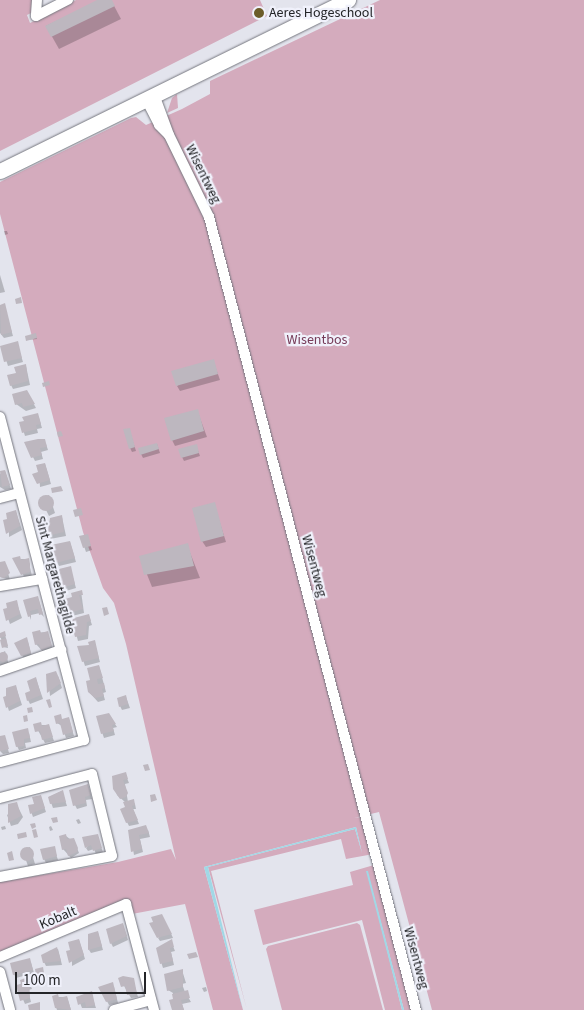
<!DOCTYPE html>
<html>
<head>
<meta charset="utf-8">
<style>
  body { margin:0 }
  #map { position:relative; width:584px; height:1010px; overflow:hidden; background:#e3e4ed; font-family:"Source Sans 3",sans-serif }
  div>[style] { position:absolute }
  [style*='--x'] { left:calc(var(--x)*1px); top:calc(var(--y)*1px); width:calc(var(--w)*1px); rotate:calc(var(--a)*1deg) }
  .green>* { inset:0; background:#d4abbd }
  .water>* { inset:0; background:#a0d8e6 }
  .shadow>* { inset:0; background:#0003 }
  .building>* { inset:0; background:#bdb7bf }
  .round { border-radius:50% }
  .roads { filter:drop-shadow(0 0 1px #75767e) drop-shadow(0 0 1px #75767e) }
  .minor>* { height:10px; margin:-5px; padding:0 5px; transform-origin:5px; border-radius:5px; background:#fff }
  .secondary>* { height:15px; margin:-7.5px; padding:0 7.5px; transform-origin:7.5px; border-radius:7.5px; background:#fff }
  .dots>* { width:14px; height:14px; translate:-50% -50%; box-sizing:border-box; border:2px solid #f0f1fb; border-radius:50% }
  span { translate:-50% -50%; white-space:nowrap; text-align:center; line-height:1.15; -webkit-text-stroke:4.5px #f0f1fb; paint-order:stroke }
  .poi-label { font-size:14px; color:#242528 }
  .left { translate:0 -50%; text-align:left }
  .street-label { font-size:14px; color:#242528 }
  .park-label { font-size:14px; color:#763b58 }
  .scale { position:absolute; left:15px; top:972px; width:131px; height:22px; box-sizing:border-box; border:2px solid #242528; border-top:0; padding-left:6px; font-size:15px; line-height:18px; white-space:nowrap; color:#242528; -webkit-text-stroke:4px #f0f1fb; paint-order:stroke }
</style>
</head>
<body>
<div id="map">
  <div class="green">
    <div style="clip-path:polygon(0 0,32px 0,31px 13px,27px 15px,30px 23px,76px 0,260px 0,267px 16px,0 151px)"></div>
    <div style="clip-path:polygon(380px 0,584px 0,584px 1010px,432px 1010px,379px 812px,354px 818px,361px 817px,371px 854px,368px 855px,346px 859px,341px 839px,211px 871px,247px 1010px,208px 867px,355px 829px,362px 853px,356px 827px,204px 867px,243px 1010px,213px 1010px,185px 904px,132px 914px,128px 901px,0 952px,0 882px,118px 862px,171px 849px,176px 860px,126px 644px,114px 603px,103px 588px,83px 532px,0 214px,0 182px,131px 118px,136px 117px,146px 125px,182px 109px,210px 94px,210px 81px)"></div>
    <div style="clip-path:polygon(177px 94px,178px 108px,167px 113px,172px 98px)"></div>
    <div style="clip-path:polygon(374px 865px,412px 1010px,404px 1010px,367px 870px,402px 1010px,385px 1010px,362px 920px,263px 945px,254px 910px,353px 885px,350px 872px)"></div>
    <div style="clip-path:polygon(357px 923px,360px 925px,383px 1010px,282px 1010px,266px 949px,268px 946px)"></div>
  </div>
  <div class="water">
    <div style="clip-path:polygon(356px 827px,362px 853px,355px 829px,208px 867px,243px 1010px,204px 867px)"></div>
    <div style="clip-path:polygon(366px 871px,368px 871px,404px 1010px,402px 1010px)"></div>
  </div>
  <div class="shadow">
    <div style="clip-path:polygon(100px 0,111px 0,121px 19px,59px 49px,46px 26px)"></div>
    <div style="clip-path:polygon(4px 231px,7px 231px,8px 234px,5px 235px)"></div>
    <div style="clip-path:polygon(0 275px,5px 292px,0 293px)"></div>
    <div style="clip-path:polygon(4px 305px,13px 336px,4px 338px,0 333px,0 306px)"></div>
    <div style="clip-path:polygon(36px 336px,37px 339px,27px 340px)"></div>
    <div style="clip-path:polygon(17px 343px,23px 362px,8px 366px,2px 347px)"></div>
    <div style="clip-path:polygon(213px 360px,220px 380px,180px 391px,177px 386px)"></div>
    <div style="clip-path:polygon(26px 366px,30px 385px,13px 389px,11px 385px)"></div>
    <div style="clip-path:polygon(27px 392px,36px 408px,26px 411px,16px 404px)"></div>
    <div style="clip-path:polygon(197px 410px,207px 437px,175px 446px,172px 440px)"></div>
    <div style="clip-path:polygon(39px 418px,42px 428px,37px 429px,38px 433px,25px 436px,21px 423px)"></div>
    <div style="clip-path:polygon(129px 429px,136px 451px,132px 452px,130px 448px)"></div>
    <div style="clip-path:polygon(26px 443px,46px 444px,48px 450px,41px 452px,43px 459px,35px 461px)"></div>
    <div style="clip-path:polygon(157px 444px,160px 453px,143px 458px,141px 454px)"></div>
    <div style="clip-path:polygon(196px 445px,200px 456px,184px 461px,182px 457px)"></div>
    <div style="clip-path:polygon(45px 464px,51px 484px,40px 487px,39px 473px)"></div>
    <div style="clip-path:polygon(5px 471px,11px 489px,5px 490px,0 487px,0 474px)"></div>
    <div style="clip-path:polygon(49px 495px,55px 513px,49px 516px,40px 498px)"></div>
    <div style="clip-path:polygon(214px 504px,226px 542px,206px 547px,202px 541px)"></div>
    <div style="clip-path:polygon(16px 512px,22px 530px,9px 537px,9px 520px)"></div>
    <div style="clip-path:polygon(62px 517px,66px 536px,50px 539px,51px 519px)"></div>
    <div style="clip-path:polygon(87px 535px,92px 550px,86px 552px,81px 537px)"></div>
    <div style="clip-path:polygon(70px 542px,76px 562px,59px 566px,57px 563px)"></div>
    <div style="clip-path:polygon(187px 545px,200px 578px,152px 587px,140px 557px)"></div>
    <div style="clip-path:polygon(14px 559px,28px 559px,32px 576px,25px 578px)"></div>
    <div style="clip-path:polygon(0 562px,6px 566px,10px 580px,0 577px)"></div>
    <div style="clip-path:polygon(70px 567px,76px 588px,66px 591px,63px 587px)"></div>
    <div style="clip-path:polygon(81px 591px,84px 613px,72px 616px,74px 598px)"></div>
    <div style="clip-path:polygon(16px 601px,22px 618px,10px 624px,5px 610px)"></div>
    <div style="clip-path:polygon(25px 601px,39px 601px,44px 617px,40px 613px,31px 615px,31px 620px)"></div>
    <div style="clip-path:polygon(89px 616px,92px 625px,89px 626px,88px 639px,78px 641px,73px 622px)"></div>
    <div style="clip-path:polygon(47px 632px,53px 650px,44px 653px,36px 644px,33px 633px)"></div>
    <div style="clip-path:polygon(0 634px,5px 634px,8px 648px,3px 647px)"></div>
    <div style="clip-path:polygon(94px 641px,100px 662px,85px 666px,79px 647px,91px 646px)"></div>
    <div style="clip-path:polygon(28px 642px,32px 657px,24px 659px,16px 643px)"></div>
    <div style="clip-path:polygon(5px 651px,9px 665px,0 668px,0 654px)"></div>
    <div style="clip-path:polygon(99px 666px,106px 692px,103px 693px,105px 700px,98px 702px,89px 692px)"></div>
    <div style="clip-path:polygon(48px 675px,58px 676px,62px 688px,50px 696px)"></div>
    <div style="clip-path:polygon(36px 679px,43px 699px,30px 704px,28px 700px)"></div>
    <div style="clip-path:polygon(16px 687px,22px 705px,9px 711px,5px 698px)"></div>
    <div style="clip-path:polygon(126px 697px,130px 708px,122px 710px,120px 706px)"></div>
    <div style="clip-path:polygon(108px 714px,117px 727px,113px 728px,115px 735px,104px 738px,97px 717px)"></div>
    <div style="clip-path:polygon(69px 719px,74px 736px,66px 738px,62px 726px,57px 723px)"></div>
    <div style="clip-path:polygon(35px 725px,48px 725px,54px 741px,45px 743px)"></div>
    <div style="clip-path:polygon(29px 733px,31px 742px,25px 743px,26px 748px,19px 750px,17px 746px)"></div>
    <div style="clip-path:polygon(0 737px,5px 738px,9px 753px,3px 754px,0 751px)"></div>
    <div style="clip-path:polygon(114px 777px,127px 778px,129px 783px,125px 784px,128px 802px,133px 801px,135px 804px,136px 809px,133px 809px,139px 824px,129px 826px,127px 822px,125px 802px,117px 795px)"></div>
    <div style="clip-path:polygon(89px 789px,92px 799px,86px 800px,87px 806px,77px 809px,75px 805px)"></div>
    <div style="clip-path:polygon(62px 791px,67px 806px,53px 808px,49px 797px)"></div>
    <div style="clip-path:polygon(41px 797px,46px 812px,33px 817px,29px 806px,36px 805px)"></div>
    <div style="clip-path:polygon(18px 807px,23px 817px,18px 824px,11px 826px,7px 815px)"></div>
    <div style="clip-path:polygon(79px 819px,81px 823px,78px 824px,76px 820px)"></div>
    <div style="clip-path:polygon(5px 826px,6px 829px,2px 830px,1px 827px)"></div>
    <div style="clip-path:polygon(49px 827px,51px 826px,53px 830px,50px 831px)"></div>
    <div style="clip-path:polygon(148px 830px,150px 837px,140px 839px,143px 852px,134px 855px,130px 831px)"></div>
    <div style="clip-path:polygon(66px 836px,75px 843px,79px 853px,71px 858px,63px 849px)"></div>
    <div style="clip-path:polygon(97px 836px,103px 852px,96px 854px,94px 849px,88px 851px,86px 848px)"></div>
    <div style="clip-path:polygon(30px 847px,35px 864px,28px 866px,22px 849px)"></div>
    <div style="clip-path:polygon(54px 848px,58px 860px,46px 863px,44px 859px)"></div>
    <div style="clip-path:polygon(123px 925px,128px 940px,113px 947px,111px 943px)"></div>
    <div style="clip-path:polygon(169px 929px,173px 938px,160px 941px,158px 938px)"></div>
    <div style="clip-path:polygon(98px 933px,103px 950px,91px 953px,89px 950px)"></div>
    <div style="clip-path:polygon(79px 940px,85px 959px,72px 966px,72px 951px)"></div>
    <div style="clip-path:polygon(171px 941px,175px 951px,171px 952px,174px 965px,163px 968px,157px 949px)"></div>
    <div style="clip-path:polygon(58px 949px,62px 965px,46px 966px,44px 962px,49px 951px)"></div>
    <div style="clip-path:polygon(31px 963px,34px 973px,16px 978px,14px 974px)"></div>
    <div style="clip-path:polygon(182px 970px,186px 983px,182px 984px,185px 992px,191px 1002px,182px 1004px,184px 1010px,173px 1010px,173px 993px,168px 990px)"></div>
    <div style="clip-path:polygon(28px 979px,32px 989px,28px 990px,31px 1002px,25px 1004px,17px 986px)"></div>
    <div style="clip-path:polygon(120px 979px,133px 980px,138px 997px,131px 998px)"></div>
    <div style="clip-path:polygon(114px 987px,118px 1003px,109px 1005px,100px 988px)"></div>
    <div style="clip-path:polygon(206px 987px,207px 991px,204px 992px,202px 988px)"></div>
    <div style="clip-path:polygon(91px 993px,96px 1008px,82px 1008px,78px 998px)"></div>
    <div style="clip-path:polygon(53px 997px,67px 997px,71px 1010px,57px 1010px)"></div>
  </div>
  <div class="building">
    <div style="clip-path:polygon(97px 0,112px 0,115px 6px,51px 37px,45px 26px)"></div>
    <div style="clip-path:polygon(21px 297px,22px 303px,16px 304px,15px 299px)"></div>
    <div style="clip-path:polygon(5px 303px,12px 332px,1px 335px,0 305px)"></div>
    <div style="clip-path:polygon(36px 333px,37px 338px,26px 341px,25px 336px)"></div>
    <div style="clip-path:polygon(18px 341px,22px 358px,4px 362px,0 346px)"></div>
    <div style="clip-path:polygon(214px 359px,218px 374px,176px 386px,171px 371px)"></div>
    <div style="clip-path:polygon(26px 364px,28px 381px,10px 386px,7px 375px,16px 373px,14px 367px)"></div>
    <div style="clip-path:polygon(49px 381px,50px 385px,43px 387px,42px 383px)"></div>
    <div style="clip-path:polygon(27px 390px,35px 404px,23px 407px,22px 403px,15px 405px,12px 394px)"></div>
    <div style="clip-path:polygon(198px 409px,204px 431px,171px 441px,164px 418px)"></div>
    <div style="clip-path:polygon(38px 413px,41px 424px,36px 425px,37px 429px,22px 433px,19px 422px,24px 421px,22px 417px)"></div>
    <div style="clip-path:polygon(130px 428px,135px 447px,129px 449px,123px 429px)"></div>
    <div style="clip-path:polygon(61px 431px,63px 436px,58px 437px,57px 432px)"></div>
    <div style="clip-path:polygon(38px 439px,45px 439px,47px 447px,40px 448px,42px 455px,31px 458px,24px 442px)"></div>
    <div style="clip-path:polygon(157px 443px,159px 449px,140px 455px,138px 448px)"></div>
    <div style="clip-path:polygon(197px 444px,199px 453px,181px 458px,178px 449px)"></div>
    <div style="clip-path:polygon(45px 463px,50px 480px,37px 484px,32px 474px,38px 472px,36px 465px)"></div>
    <div style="clip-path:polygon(5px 470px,10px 485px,2px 487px,0 471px)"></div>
    <div style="clip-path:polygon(61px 486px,63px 491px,52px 493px,51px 488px)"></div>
    <div class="round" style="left:38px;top:495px;width:16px;height:16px"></div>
    <div style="clip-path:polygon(215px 502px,224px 536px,201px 542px,192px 508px)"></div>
    <div style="clip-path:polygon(81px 508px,83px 515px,75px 517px,73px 510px)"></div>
    <div style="clip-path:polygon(16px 510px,20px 526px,6px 534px,3px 520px,7px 519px,6px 513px)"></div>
    <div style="clip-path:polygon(62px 515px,64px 532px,47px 536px,50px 518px)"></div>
    <div style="clip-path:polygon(88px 534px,91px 546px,83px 548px,79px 536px)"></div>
    <div style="clip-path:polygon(70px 541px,75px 558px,56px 563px,51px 545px)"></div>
    <div style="clip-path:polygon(188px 543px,194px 566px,144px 575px,139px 556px)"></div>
    <div style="clip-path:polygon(20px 556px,21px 560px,29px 558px,30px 564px,30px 572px,21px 575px,12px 558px)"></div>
    <div style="clip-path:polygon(5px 561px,10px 573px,4px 578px,0 577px,0 562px)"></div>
    <div style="clip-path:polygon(71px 566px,75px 584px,62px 588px,59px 569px)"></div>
    <div style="clip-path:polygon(82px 590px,83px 595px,79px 595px,83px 609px,69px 613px,65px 599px,72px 597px,71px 593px)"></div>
    <div style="clip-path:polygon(38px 596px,43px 614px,39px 615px,38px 609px,30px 611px,31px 616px,28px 617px,23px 600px)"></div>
    <div style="clip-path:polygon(17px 600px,20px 614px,6px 621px,3px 609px,7px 608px,6px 603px)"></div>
    <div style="clip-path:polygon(107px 607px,109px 614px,104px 616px,102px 608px)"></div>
    <div style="clip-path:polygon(89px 614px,91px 621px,87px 622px,86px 635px,75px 637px,71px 622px,74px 618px)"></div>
    <div style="clip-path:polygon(40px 630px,41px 633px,48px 631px,52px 646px,41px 650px,39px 644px,35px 645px,32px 632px)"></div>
    <div style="clip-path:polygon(5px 631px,6px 636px,0 638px,0 633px)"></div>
    <div style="clip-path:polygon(27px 637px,31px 653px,21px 656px,14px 643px)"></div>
    <div style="clip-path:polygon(6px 638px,8px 646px,2px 648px,0 640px)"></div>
    <div style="clip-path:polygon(95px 640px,99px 658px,82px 662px,77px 646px,89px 645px,88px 642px)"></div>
    <div class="round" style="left:-2px;top:652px;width:10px;height:10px"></div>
    <div style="clip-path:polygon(99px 665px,103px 678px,97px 679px,98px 684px,104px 683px,105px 688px,102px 689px,104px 696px,95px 698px,88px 692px,86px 681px,90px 680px,87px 668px)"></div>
    <div style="clip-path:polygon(56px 671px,61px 683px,47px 693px,46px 674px)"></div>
    <div style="clip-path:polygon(36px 677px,41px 695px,27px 701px,25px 693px,30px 691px,27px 681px)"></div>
    <div style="clip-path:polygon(16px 685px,20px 701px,6px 708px,3px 697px,6px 696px,6px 688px)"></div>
    <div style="clip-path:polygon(126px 695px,128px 704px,119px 707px,117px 698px)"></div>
    <div style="clip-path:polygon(50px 699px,52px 707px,49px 708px,46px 700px)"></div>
    <div style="clip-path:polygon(32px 707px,33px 712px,28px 713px,27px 708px)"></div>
    <div style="clip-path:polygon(109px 713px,116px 724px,112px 725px,114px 731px,101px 734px,96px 716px)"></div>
    <div style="clip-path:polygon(61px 714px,62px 719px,69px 717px,73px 732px,63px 735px,60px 723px,56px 724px,54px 716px)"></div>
    <div style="clip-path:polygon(27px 715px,28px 721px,24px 722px,23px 716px)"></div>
    <div style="clip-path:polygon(41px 722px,42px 726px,49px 724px,53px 737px,42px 740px,40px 731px,35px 732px,33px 724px)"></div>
    <div style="clip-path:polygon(28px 728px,30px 738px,24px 739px,24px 746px,16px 747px,12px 732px)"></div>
    <div style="clip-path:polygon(5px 735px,9px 749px,0 751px,0 736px)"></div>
    <div style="clip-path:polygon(148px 764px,150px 770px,145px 771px,143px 765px)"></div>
    <div style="clip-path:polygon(126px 772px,128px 779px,123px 780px,128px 793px,126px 797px,120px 799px,113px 789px,112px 776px)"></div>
    <div style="clip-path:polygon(88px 784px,91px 795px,85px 797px,86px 803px,73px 806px,69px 790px)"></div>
    <div style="clip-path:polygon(63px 790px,66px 802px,50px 804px,48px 797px)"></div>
    <div style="clip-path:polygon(155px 794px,157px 800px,151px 802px,150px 795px)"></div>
    <div style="clip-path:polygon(41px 795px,45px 808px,30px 814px,28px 805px,34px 804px,32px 797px)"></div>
    <div style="clip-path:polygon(134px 799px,135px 805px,132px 806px,138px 820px,126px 823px,120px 809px,125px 807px,123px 802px)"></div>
    <div style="clip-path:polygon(17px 802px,21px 816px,8px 823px,8px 804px)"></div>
    <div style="clip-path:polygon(57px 817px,58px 822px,53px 823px,51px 818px)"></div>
    <div style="clip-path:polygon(35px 823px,36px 827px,32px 829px,30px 824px)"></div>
    <div style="clip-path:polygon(146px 825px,149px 833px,139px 835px,142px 849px,131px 852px,128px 830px)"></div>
    <div style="clip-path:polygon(36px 829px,38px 837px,34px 838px,32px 830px)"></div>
    <div style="clip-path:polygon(26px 832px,27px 837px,18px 839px,17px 834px)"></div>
    <div style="clip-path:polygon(66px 834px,67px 839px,74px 838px,78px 848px,77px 852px,68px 856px,66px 849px,62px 850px,59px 836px)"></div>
    <div style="clip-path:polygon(98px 834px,102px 848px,93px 851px,91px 845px,85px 848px,82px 837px)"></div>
    <div style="clip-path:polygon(55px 846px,57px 856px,43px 860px,40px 849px)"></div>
    <div class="round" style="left:20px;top:847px;width:14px;height:14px"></div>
    <div style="clip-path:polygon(12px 851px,14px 860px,9px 861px,7px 853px)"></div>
    <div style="clip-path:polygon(162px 914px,172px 934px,157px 938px,149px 923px,153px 922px,151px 917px)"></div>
    <div style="clip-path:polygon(123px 923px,127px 936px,110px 944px,106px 929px)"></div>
    <div style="clip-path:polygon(98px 931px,102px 946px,88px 950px,88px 934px)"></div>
    <div style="clip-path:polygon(79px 939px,84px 955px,69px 963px,66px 951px,70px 950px,68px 942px)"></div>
    <div style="clip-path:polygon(172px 939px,174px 947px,170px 948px,173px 961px,160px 964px,156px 948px)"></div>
    <div style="clip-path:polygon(57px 947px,61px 961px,43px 963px,41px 955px)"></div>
    <div style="clip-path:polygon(196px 952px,198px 957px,189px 959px,187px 954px)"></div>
    <div style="clip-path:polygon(30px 958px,33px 970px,13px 975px,10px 963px)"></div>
    <div style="clip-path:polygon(43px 967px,44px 973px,36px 975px,35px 969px)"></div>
    <div style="clip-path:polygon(183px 969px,183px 987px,167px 991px,164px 974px)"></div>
    <div style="clip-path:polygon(123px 976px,134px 978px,137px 994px,127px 995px,125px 986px,121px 987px,118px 978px)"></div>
    <div style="clip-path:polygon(29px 977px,30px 998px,20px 1001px,16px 985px,21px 984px,20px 980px)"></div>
    <div style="clip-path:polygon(113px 982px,117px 999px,106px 1002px,98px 987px)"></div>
    <div style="clip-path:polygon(188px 990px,190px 998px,181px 1000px,184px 1010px,172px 1010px,169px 1000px,173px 999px,172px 994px)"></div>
    <div style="clip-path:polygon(92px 991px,95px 1005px,86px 1007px,85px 1002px,78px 1005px,76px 997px)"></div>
    <div style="clip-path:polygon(58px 994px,59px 998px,67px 996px,71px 1010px,55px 1008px,52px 996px)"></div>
    <div style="clip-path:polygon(40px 1002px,40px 1010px,29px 1010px,28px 1005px)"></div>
  </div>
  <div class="roads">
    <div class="minor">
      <div style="--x:37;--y:0;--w:16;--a:94"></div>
      <div style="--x:36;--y:16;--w:36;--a:-27"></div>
      <div style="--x:155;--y:97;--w:40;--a:69.8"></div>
      <div style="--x:169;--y:135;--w:91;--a:64"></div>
      <div style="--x:209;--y:217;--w:820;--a:75.37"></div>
      <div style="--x:147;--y:101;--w:27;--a:63"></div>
      <div style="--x:159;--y:125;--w:13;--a:45"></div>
      <div style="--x:0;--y:417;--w:334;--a:75.4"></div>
      <div style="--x:84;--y:740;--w:87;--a:165.3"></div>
      <div style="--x:0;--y:498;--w:20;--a:-15"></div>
      <div style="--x:0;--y:586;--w:43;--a:-9.5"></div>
      <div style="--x:0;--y:671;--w:65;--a:-19"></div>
      <div style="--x:0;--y:798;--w:95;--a:-14.6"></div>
      <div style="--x:92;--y:774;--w:84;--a:76.3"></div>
      <div style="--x:112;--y:856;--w:114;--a:169.4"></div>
      <div style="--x:0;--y:957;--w:137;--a:-22.8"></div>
      <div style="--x:126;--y:904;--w:110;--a:75.2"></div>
      <div style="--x:0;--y:972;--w:39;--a:75"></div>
      <div style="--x:114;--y:1010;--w:38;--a:-15"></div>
    </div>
    <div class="secondary">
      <div style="--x:0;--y:171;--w:388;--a:-26.2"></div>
    </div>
  </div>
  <div class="dots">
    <div style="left:259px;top:13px;background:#6c5c29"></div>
  </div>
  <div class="poi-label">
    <span class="left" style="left:269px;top:13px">Aeres Hogeschool</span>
  </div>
  <div class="street-label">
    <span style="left:203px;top:174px;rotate:64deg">Wisentweg</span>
    <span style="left:314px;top:566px;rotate:75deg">Wisentweg</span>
    <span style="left:55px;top:575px;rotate:75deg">Sint Margarethagilde</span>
    <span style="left:58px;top:918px;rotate:-23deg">Kobalt</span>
    <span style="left:416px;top:958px;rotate:75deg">Wisentweg</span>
  </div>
  <div class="park-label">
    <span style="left:317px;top:340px">Wisentbos</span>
  </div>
  <div class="scale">100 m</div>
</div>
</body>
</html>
